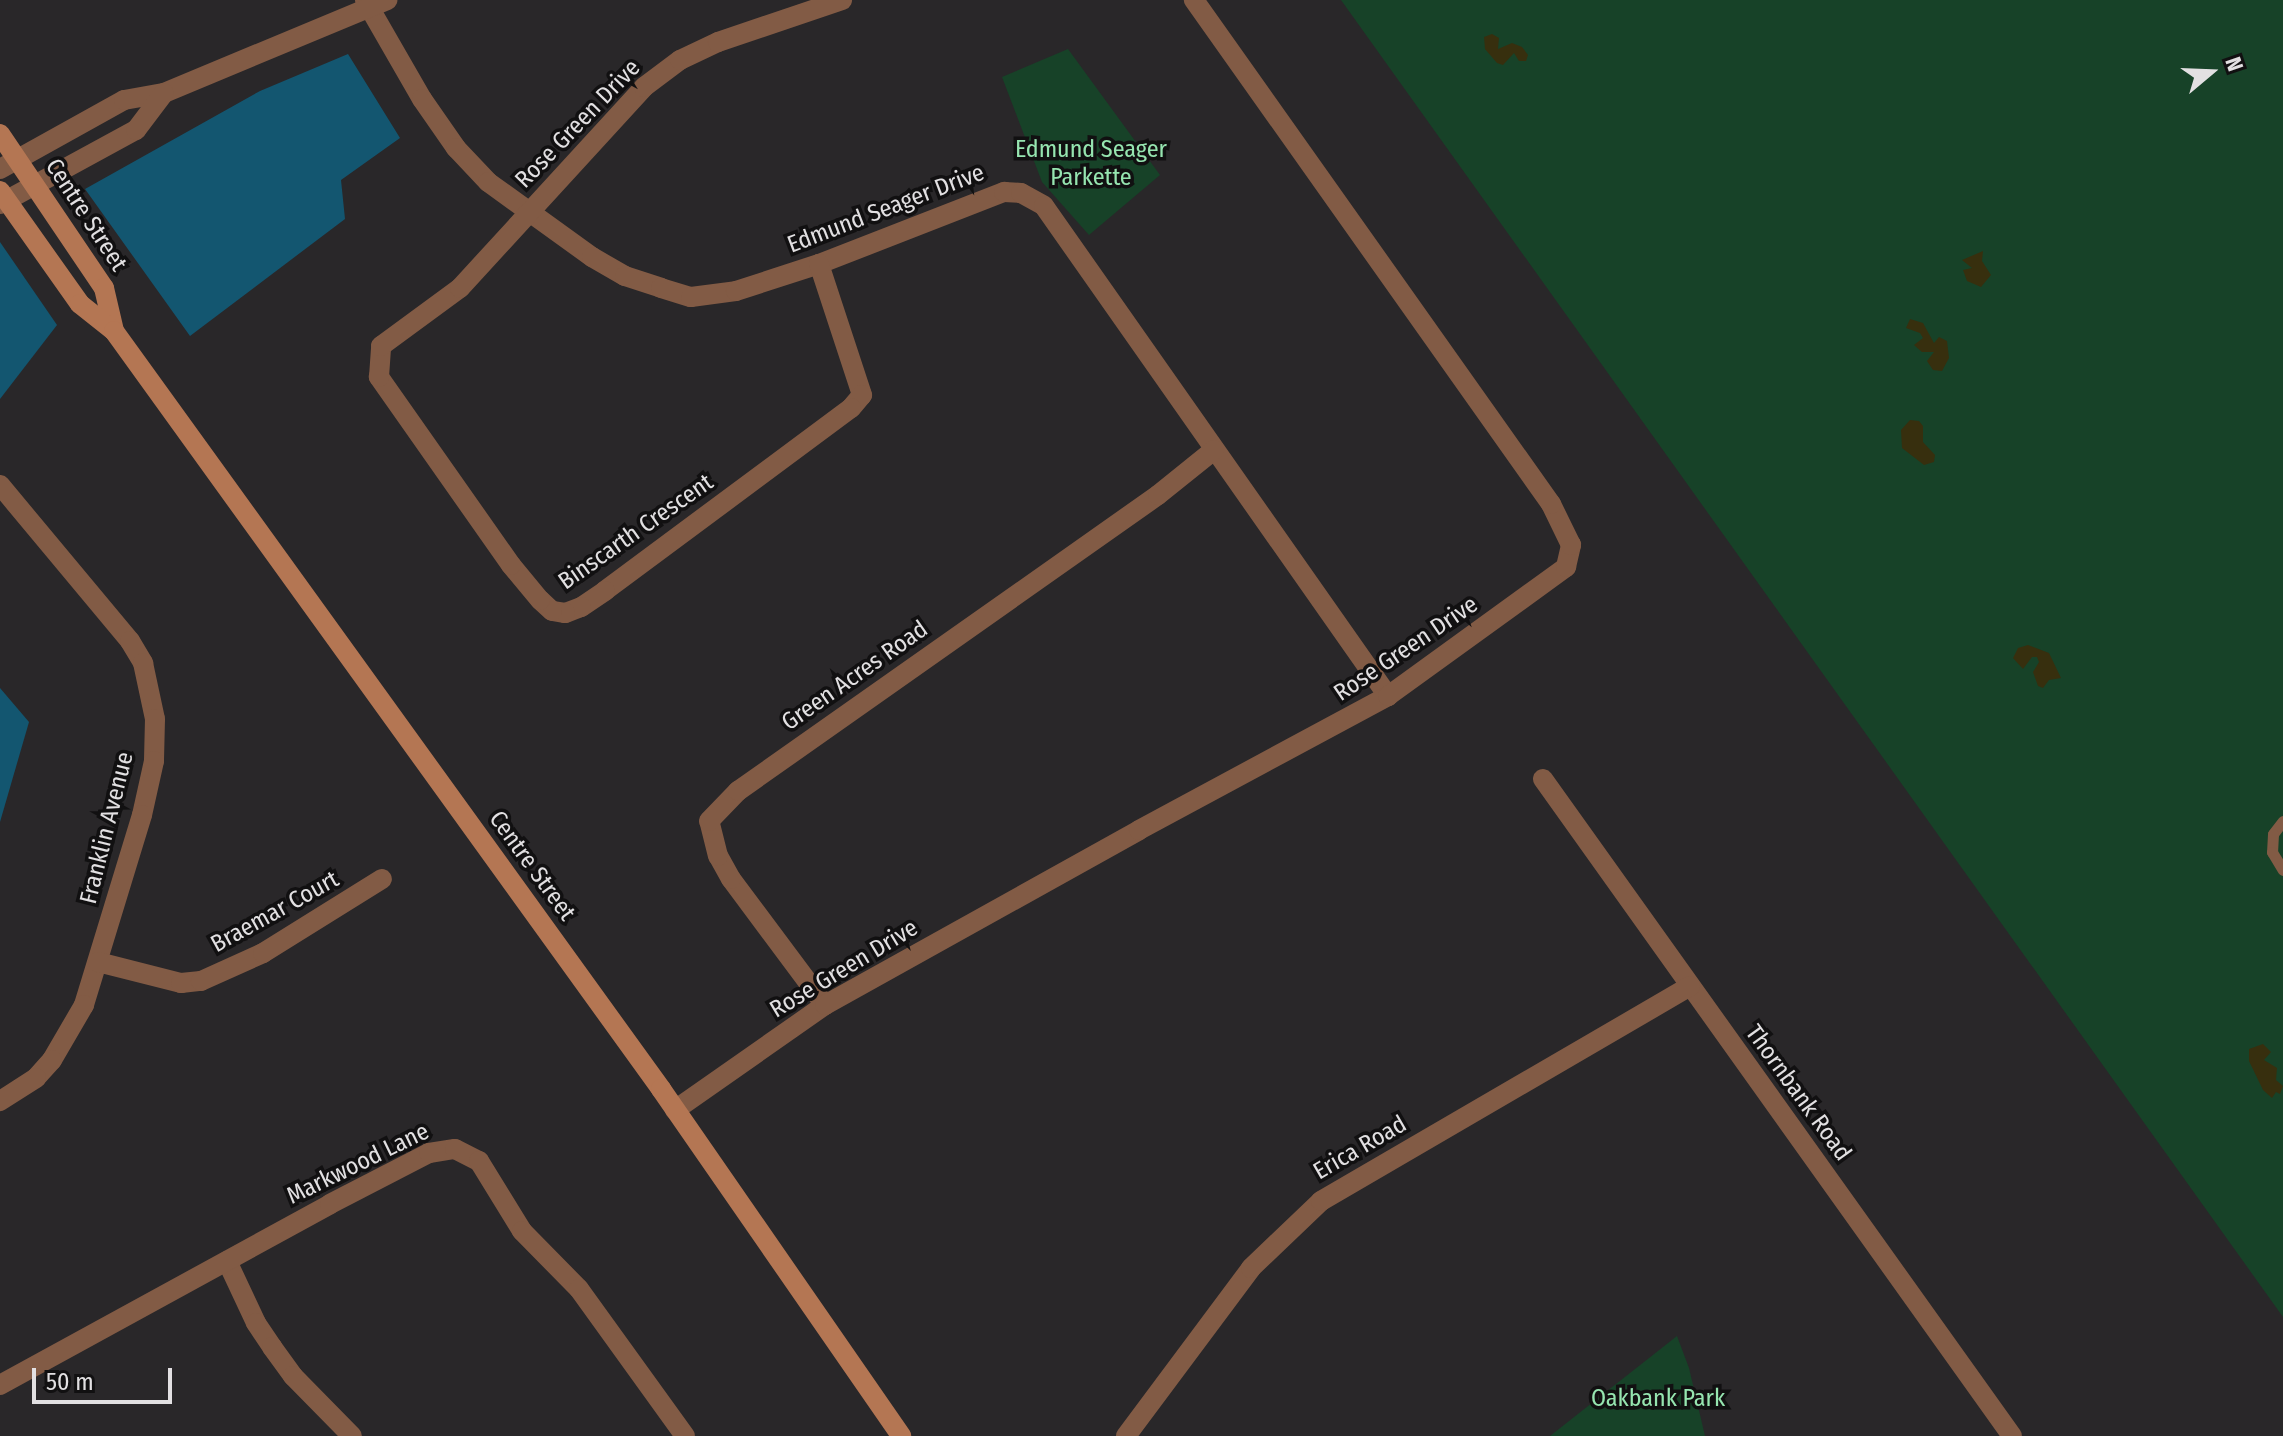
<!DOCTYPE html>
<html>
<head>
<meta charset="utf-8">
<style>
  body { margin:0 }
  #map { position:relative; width:2283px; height:1436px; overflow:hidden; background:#292729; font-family:"Fira Sans Condensed",sans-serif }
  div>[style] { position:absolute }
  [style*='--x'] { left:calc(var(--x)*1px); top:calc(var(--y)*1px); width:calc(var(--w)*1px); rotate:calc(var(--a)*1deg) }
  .green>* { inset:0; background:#174228 }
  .sand>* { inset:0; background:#372f0e }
  .water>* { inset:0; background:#135670 }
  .service>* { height:11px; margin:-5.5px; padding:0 5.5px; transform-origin:5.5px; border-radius:5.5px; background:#825b45 }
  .minor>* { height:20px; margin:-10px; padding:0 10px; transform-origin:10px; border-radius:10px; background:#825b45 }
  .tertiary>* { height:20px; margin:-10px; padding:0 10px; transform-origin:10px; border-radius:10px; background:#825b45 }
  .secondary>* { height:20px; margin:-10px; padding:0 10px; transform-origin:10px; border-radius:10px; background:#b47653 }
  span { translate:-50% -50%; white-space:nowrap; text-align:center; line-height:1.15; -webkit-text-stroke:7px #111011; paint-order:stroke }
  .street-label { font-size:24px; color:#e2e0e2 }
  .park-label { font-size:24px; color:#96e5b0 }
  .north { position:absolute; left:2171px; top:32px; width:80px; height:80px; -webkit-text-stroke:6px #111011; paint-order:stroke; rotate:71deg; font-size:22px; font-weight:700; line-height:32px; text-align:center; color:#e2e0e2 }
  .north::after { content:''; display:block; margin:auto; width:28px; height:36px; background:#e2e0e2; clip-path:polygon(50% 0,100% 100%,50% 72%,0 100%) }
  .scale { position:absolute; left:32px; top:1368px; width:140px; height:36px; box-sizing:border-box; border:4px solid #e2e0e2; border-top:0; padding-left:10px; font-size:24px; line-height:28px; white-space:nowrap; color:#e2e0e2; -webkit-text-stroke:6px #111011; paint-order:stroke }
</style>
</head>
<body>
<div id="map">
  <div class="green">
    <div style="clip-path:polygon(1341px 0,2283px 0,2283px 1317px)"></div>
    <div style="clip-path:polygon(1068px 49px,1160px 175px,1089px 235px,1042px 182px,1002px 77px)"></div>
    <div style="clip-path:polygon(1677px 1336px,1689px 1368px,1705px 1436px,1550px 1436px)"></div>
  </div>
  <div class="sand">
    <div style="clip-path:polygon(1492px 34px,1499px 38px,1498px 49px,1512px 43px,1522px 47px,1528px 55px,1526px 61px,1519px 61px,1514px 53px,1503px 65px,1497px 63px,1485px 49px,1484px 37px)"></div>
    <div style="clip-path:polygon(1983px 251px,1982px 261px,1991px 275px,1981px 287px,1967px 281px,1963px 270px,1972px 268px,1962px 260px)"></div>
    <div style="clip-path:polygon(1910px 319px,1923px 323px,1934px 343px,1939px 337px,1947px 341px,1949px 358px,1942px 371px,1933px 370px,1927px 361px,1934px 352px,1922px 352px,1914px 345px,1923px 338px,1920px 333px,1906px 328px)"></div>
    <div style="clip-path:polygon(1910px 420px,1919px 421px,1923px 426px,1923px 442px,1935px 455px,1934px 462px,1924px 465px,1902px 448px,1901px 430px)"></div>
    <div style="clip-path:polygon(2028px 645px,2049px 653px,2061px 678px,2049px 680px,2043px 688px,2038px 686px,2033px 672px,2039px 662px,2037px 657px,2032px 657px,2023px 669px,2013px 658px,2018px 648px)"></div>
    <div style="clip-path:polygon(2263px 1044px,2271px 1052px,2264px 1060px,2277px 1068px,2276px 1080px,2283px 1086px,2280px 1094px,2276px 1092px,2272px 1098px,2263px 1090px,2249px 1061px,2249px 1049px)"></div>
  </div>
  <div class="water">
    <div style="clip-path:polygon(348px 54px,400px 138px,341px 180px,345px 219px,190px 336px,85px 189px,260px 91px)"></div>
    <div style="clip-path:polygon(0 242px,57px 325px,0 399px)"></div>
    <div style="clip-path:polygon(0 688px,29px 722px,0 822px)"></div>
  </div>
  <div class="service">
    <div style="--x:2283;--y:821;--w:16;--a:128"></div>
    <div style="--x:2273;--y:834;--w:18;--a:93"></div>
    <div style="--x:2272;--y:852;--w:21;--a:59"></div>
  </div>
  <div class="minor">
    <div style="--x:365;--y:0;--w:114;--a:60.1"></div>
    <div style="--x:422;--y:99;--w:60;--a:55.2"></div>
    <div style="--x:456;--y:148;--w:47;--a:46.7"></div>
    <div style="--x:488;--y:182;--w:128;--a:35.8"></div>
    <div style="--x:592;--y:257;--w:38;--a:30"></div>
    <div style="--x:625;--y:276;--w:38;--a:18"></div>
    <div style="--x:661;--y:288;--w:31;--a:17"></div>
    <div style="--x:691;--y:297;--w:45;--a:-7.6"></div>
    <div style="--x:736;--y:291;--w:87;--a:-18"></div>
    <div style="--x:819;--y:264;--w:199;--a:-21.3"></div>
    <div style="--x:1004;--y:192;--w:17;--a:3"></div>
    <div style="--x:1021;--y:193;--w:26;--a:29"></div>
    <div style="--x:1044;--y:206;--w:599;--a:54.93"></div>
    <div style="--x:819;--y:264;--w:138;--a:71.8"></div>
    <div style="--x:862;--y:395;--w:17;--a:130"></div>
    <div style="--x:851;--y:408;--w:307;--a:143.4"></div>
    <div style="--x:605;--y:591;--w:29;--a:146"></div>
    <div style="--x:581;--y:607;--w:17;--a:159"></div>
    <div style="--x:565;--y:613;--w:13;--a:-171"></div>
    <div style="--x:552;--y:611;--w:16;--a:-137"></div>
    <div style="--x:540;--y:600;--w:45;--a:-129.6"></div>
    <div style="--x:511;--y:565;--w:230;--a:-125.1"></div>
    <div style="--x:379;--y:377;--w:31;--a:-86"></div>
    <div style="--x:381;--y:346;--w:98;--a:-36.3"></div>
    <div style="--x:460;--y:288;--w:273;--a:-47.5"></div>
    <div style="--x:644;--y:87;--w:45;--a:-36.9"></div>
    <div style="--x:680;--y:60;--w:42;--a:-25.3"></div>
    <div style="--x:718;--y:42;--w:131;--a:-18.7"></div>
    <div style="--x:0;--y:485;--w:203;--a:50.2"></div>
    <div style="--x:130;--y:641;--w:26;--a:59"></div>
    <div style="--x:143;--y:663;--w:57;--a:77.9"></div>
    <div style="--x:155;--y:719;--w:42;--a:91.4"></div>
    <div style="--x:154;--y:761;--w:55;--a:102.5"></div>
    <div style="--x:142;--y:815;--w:199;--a:107"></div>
    <div style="--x:84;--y:1005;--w:64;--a:120.2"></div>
    <div style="--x:52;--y:1060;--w:24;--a:132"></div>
    <div style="--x:36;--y:1078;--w:43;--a:147.4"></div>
    <div style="--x:1543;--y:779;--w:807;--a:54.48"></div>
    <div style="--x:98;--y:962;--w:86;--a:14.2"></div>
    <div style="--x:181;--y:983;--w:20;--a:-6"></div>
    <div style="--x:201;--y:981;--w:68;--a:-24.3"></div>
    <div style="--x:263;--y:953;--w:140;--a:-31.9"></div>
    <div style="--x:825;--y:1005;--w:157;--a:-126.7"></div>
    <div style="--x:731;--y:879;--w:26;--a:-119"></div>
    <div style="--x:718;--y:856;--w:36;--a:-104"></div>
    <div style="--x:709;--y:821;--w:42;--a:-46"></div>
    <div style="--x:738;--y:791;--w:514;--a:-35.17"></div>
    <div style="--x:1158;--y:495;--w:72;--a:-38.8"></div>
    <div style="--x:675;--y:1110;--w:183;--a:-35"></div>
    <div style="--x:825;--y:1005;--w:359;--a:-29.1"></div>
    <div style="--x:1139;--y:830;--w:283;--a:-28.3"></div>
    <div style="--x:1388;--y:696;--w:220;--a:-35.9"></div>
    <div style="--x:1566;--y:567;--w:23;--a:-77"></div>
    <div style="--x:1571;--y:545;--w:46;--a:-116"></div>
    <div style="--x:1551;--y:504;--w:618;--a:-125.31"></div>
    <div style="--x:227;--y:1261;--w:68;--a:64.9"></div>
    <div style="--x:256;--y:1323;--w:29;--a:56"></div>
    <div style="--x:272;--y:1347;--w:36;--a:54"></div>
    <div style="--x:293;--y:1376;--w:84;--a:45.5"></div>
    <div style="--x:0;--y:1385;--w:376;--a:-28.7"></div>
    <div style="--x:330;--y:1204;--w:111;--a:-27.3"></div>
    <div style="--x:429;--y:1153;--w:26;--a:-9"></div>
    <div style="--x:455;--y:1149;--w:27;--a:27"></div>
    <div style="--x:479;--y:1161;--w:82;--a:58.4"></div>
    <div style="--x:522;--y:1231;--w:81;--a:45.5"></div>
    <div style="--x:579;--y:1289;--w:181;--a:54.2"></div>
    <div style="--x:1126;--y:1436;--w:209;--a:-53.3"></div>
    <div style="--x:1251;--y:1268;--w:97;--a:-43.7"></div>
    <div style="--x:1321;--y:1201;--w:427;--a:-30.2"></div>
  </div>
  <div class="tertiary">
    <div style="--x:0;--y:169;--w:142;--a:-29.1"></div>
    <div style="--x:124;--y:100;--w:41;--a:-9.9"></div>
    <div style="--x:164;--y:93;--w:242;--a:-22.6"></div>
    <div style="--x:0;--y:204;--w:155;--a:-28.6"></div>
    <div style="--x:136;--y:130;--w:46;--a:-52.9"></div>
  </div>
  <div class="secondary">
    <div style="--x:0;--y:134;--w:186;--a:56"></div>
    <div style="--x:104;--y:288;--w:44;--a:76.9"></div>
    <div style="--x:0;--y:191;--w:138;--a:54.7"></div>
    <div style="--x:80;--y:304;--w:43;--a:38.5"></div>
    <div style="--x:114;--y:331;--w:935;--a:54.18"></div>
    <div style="--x:661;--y:1089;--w:422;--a:55.3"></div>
  </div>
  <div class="street-label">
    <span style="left:578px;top:124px;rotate:-46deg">Rose Green Drive</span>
    <span style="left:886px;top:209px;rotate:-21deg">Edmund Seager Drive</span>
    <span style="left:86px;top:215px;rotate:57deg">Centre Street</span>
    <span style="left:636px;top:532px;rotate:-35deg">Binscarth Crescent</span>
    <span style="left:1406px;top:649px;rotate:-34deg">Rose Green Drive</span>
    <span style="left:855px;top:676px;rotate:-35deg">Green Acres Road</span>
    <span style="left:107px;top:828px;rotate:-76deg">Franklin Avenue</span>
    <span style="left:532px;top:866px;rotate:54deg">Centre Street</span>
    <span style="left:275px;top:912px;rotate:-29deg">Braemar Court</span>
    <span style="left:844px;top:969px;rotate:-31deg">Rose Green Drive</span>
    <span style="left:1798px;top:1093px;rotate:54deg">Thornbank Road</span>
    <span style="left:1360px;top:1148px;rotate:-30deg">Erica Road</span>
    <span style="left:358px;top:1164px;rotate:-26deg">Markwood Lane</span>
  </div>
  <div class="park-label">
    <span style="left:1091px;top:164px">Edmund Seager<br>Parkette</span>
    <span style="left:1658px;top:1399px">Oakbank Park</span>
  </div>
  <div class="north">N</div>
  <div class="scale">50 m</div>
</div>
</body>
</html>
